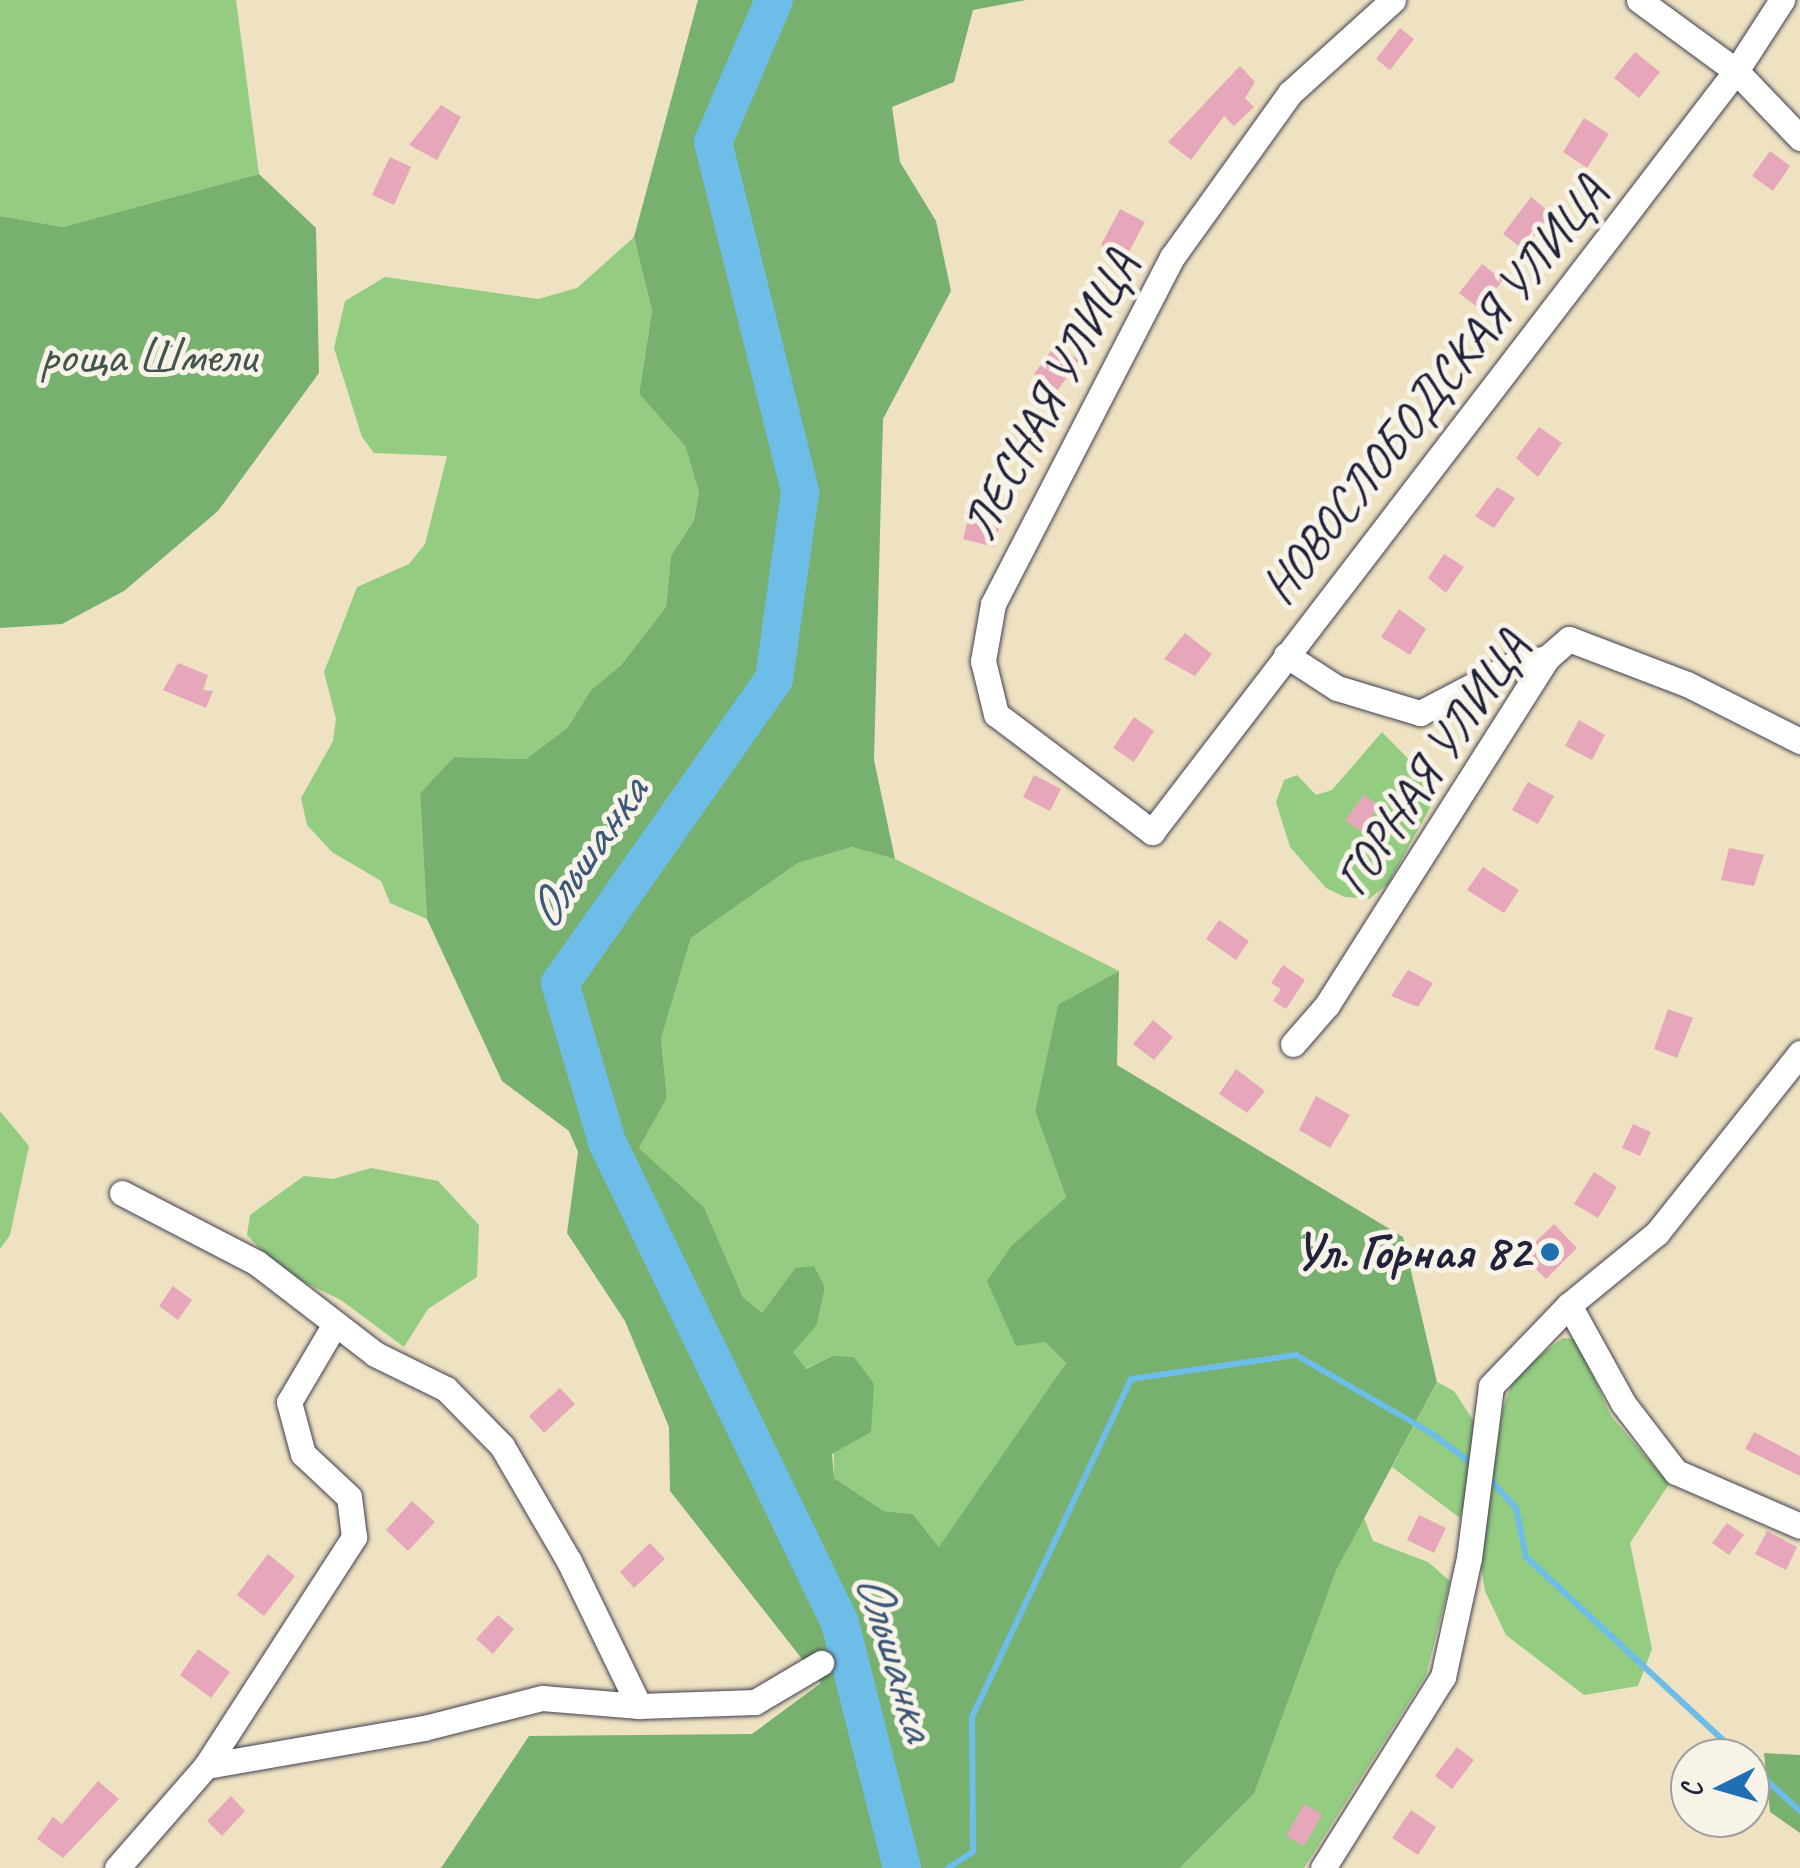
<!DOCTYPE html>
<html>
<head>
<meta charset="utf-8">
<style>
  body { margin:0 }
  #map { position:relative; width:1800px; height:1868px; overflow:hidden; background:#eee2c3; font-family:Caveat,sans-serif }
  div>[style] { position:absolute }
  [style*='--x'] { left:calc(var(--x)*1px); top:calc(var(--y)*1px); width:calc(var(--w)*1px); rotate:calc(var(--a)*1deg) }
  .green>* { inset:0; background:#94cd81 }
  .forest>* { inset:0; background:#77b06f }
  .stream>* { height:6px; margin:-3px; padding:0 3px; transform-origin:3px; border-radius:3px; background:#6ebde9 }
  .river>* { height:38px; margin:-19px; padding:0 19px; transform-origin:19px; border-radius:19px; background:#6ebde9 }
  .building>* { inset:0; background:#e7a7ba }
  .roads { filter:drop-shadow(0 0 2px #413f4f) drop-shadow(0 0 2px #413f4f) }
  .minor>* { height:25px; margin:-12.5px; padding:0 12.5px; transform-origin:12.5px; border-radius:12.5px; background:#fff }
  .dots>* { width:28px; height:28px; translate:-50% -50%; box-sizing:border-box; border:5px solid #f7f3e8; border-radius:50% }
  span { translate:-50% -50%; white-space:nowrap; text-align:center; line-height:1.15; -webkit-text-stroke:10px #f7f3e8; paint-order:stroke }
  .park-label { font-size:50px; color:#445550 }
  .street-label { font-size:50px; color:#22223b }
  .poi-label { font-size:50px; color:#22223b; font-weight:700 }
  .right { translate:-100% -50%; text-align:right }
  .water-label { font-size:52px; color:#3d5878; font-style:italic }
  .north { position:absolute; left:1670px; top:1738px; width:100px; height:100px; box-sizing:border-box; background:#f7f3e8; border:2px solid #a29fa3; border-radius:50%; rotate:265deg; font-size:28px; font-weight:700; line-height:40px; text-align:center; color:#22223b }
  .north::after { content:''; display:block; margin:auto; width:35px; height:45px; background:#1f6fb2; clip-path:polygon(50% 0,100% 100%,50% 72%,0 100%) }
</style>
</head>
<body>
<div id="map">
  <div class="green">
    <div style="clip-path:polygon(0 0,236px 0,259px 174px,63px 227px,0 216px)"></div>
    <div style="clip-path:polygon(634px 237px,652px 311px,639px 394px,685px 446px,699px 492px,694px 520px,671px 556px,666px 607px,621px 665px,591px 690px,567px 728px,526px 759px,454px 757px,420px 793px,427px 919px,390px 903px,381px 881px,332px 852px,307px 825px,301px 798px,333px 741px,336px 719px,324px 672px,357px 587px,409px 564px,425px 544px,447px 456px,374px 453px,362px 437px,334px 348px,345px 301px,385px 277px,538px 299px,577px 288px)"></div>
    <div style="clip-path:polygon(1382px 732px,1427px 778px,1430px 808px,1388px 884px,1369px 899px,1345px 897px,1326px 888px,1290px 847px,1276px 802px,1284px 780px,1297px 775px,1316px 795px,1332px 790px)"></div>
    <div style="clip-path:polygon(852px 847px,895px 859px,1119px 971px,1058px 1006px,1035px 1111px,1066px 1197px,1012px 1245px,1045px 1342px,1066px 1363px,940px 1548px,913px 1514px,884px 1511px,834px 1478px,832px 1356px,805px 1369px,792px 1351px,817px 1325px,825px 1288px,795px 1268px,762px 1313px,743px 1297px,704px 1207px,639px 1148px,667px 1098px,661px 1039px,691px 938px,798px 863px)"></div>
    <div style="clip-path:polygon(0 1111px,29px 1146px,10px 1235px,0 1249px)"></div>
    <div style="clip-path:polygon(371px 1168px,438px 1181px,479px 1225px,477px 1277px,428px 1309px,404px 1347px,341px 1300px,281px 1271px,247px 1235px,250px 1215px,304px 1176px,333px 1179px)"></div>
    <div style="clip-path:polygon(1563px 1338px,1576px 1339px,1611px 1416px,1669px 1484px,1630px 1543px,1652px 1649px,1638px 1686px,1584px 1695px,1506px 1635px,1485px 1591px,1480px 1560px,1503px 1408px,1515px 1375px)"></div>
    <div style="clip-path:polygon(1437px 1382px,1454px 1391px,1481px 1432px,1460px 1518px,1392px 1467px)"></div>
    <div style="clip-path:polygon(1364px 1518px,1373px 1541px,1428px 1562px,1450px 1581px,1426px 1675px,1304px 1868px,1180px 1868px,1254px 1794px,1336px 1571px)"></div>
  </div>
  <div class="forest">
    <div style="clip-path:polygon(698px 0,1026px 0,973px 10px,954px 82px,892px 107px,900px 162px,936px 221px,951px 291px,883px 419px,874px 760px,895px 859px,852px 847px,798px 863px,691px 938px,661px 1039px,667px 1098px,639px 1148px,704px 1207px,743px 1297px,762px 1313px,795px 1268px,814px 1266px,825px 1288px,817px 1325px,793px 1352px,806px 1369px,832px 1356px,854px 1357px,874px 1384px,871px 1432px,832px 1454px,834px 1478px,884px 1511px,913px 1514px,939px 1547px,1066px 1363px,1045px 1342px,1016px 1346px,987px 1281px,1012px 1245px,1066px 1197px,1035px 1111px,1058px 1005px,1119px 971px,1117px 1065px,1403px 1237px,1437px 1382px,1336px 1571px,1254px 1794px,1180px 1868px,441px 1868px,529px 1736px,752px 1734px,821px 1683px,670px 1491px,669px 1427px,625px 1321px,567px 1233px,578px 1152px,569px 1131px,502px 1081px,427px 919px,420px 793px,454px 757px,526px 759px,567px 728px,591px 690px,621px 665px,666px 607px,671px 556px,694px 520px,699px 492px,685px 446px,639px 394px,652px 311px,634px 237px)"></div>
    <div style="clip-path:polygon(259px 174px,316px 228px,319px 373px,218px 511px,124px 591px,62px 624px,0 628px,0 216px,63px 227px)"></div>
    <div style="clip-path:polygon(1764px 1753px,1800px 1755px,1800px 1833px,1770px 1812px)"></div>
  </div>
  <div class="stream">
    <div style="--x:1487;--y:1476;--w:43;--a:47.8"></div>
    <div style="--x:1516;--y:1508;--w:50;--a:78.5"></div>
    <div style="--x:1526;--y:1557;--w:295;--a:42.9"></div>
    <div style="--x:1750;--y:1765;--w:68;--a:42.6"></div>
    <div style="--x:948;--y:1868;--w:30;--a:-33"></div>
    <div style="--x:973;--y:1852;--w:135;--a:-90.4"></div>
    <div style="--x:972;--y:1717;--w:374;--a:-64.8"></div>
    <div style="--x:1131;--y:1379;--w:167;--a:-8.3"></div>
    <div style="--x:1296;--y:1355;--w:156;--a:30"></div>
    <div style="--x:1431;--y:1433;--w:54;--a:36.7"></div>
  </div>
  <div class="river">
    <div style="--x:774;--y:0;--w:155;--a:113.2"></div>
    <div style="--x:713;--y:142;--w:361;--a:76"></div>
    <div style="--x:800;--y:492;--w:189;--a:97.9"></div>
    <div style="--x:774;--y:679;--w:372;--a:125.1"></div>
    <div style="--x:560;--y:983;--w:166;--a:73.5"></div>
    <div style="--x:607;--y:1142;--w:534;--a:64.15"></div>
    <div style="--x:840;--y:1623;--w:253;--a:75.8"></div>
  </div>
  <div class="building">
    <div style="clip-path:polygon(1400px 28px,1414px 39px,1390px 70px,1376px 59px)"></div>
    <div style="clip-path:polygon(1635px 52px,1660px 72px,1639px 98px,1614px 78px)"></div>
    <div style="clip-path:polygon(1240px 66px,1255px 82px,1245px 98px,1254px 107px,1234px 126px,1224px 116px,1191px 160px,1168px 142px)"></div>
    <div style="clip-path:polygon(441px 105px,461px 117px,437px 160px,409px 145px)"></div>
    <div style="clip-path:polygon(1584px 118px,1609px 134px,1587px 168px,1563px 152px)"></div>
    <div style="clip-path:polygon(1770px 151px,1790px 166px,1773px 191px,1752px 176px)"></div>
    <div style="clip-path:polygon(390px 157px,411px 167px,394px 205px,372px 195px)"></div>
    <div style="clip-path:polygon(1531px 197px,1552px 214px,1524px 250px,1503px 234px)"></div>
    <div style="clip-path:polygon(1120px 209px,1145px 222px,1125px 259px,1101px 245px)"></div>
    <div style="clip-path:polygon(1482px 264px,1503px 280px,1480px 309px,1459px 293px)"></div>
    <div style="clip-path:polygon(1056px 344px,1079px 360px,1058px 390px,1034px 374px)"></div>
    <div style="clip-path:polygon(1539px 427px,1562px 443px,1538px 477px,1516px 458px)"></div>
    <div style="clip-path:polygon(1497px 487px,1515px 498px,1494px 528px,1475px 516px)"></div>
    <div style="clip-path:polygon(969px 516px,1000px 524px,994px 547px,963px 539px)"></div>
    <div style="clip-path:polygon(1444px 554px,1464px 567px,1446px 593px,1428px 578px)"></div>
    <div style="clip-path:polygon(1399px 609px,1426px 629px,1410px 655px,1381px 637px)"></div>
    <div style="clip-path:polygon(1185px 633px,1212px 654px,1195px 676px,1164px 659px)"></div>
    <div style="clip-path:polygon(178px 663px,208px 675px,203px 690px,213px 691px,206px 708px,163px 690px)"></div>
    <div style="clip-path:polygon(1134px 717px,1154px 731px,1134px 762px,1113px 748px)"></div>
    <div style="clip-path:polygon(1579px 720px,1605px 735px,1592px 760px,1565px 746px)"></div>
    <div style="clip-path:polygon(1034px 775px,1061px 789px,1050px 811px,1023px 797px)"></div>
    <div style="clip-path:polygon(1528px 782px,1554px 796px,1538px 824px,1512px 810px)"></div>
    <div style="clip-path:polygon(1364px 795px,1379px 806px,1361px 831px,1345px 820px)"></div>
    <div style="clip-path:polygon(1729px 848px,1764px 855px,1754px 886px,1721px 880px)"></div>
    <div style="clip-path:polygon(1483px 867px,1519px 890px,1504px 913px,1467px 890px)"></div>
    <div style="clip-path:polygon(1219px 920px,1249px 941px,1236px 960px,1206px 939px)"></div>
    <div style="clip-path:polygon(1283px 965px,1305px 980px,1286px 1009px,1273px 1001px,1281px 989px,1271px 983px)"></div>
    <div style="clip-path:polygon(1408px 970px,1433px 983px,1418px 1007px,1391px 996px)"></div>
    <div style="clip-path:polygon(1668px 1009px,1693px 1018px,1677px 1058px,1654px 1049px)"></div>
    <div style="clip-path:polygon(1153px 1020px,1173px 1037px,1154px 1060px,1133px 1044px)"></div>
    <div style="clip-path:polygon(1236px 1069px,1265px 1091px,1247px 1113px,1219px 1094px)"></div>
    <div style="clip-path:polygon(1316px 1096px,1350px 1115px,1330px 1148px,1299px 1130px)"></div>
    <div style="clip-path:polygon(1633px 1124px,1651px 1132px,1640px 1156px,1622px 1148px)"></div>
    <div style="clip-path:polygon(1594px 1172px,1617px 1187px,1598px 1218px,1574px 1204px)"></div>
    <div style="clip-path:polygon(1554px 1224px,1577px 1248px,1546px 1279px,1522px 1255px)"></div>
    <div style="clip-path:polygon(173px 1286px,192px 1300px,178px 1320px,159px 1306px)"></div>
    <div style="clip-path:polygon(560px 1388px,575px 1404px,544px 1433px,529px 1416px)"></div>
    <div style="clip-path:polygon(1754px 1432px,1800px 1456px,1800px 1476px,1745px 1449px)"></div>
    <div style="clip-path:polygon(412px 1501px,435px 1522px,408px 1551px,386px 1530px)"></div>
    <div style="clip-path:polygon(1419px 1515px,1446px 1528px,1434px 1553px,1407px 1540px)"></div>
    <div style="clip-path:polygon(1727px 1523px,1744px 1535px,1729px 1555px,1712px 1543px)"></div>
    <div style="clip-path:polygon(1767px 1531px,1797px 1547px,1786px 1570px,1755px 1554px)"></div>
    <div style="clip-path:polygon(650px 1543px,665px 1559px,634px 1588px,620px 1572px)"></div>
    <div style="clip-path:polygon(268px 1554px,295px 1576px,264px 1616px,237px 1595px)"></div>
    <div style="clip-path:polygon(498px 1615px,514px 1629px,493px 1654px,476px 1639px)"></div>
    <div style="clip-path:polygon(198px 1649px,230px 1672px,211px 1698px,180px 1675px)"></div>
    <div style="clip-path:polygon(1457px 1747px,1474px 1760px,1452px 1789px,1435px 1776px)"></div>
    <div style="clip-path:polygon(98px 1781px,119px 1799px,63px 1858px,37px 1839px,53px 1817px,62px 1824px)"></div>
    <div style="clip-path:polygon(231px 1796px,245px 1811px,222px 1836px,207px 1821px)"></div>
    <div style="clip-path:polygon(1304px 1804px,1322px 1814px,1304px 1846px,1286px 1836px)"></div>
    <div style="clip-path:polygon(1411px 1810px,1436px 1827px,1418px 1855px,1392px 1838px)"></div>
  </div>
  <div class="roads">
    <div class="minor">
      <div style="--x:1393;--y:0;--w:139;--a:137.9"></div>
      <div style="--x:1290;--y:93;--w:202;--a:125.7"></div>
      <div style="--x:1172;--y:257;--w:390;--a:117.3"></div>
      <div style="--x:993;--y:604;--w:58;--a:100"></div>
      <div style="--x:983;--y:661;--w:55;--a:76.2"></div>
      <div style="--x:996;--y:714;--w:196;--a:37.1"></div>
      <div style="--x:1152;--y:832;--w:959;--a:-52.5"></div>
      <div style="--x:1736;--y:71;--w:85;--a:-57.1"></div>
      <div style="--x:1639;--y:0;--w:120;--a:36.2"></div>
      <div style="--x:1736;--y:71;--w:93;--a:46.3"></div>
      <div style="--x:1286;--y:655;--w:61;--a:32.9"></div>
      <div style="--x:1337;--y:688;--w:87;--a:16.8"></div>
      <div style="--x:1420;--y:713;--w:106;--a:-27.5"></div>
      <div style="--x:1514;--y:664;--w:34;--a:-10"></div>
      <div style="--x:1293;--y:1044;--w:52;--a:-48.9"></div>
      <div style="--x:1327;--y:1005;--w:411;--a:-57.6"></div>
      <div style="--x:1547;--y:658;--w:29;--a:-41"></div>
      <div style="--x:1569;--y:639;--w:126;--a:20.9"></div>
      <div style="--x:1687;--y:684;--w:127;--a:26.8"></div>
      <div style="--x:122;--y:1193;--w:152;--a:27.4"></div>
      <div style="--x:257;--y:1263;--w:149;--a:37.6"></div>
      <div style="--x:375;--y:1354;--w:79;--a:26.2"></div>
      <div style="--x:446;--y:1389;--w:80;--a:45.5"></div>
      <div style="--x:502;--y:1446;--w:133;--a:59.8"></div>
      <div style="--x:569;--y:1561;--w:161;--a:64.2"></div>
      <div style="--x:1569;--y:1305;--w:112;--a:61.1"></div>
      <div style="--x:1623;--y:1403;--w:87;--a:52.5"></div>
      <div style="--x:1676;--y:1472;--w:135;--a:23.5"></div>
      <div style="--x:206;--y:1766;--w:221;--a:-9.9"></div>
      <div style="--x:424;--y:1728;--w:122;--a:-14.3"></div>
      <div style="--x:542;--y:1698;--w:97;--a:4.7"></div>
      <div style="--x:639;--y:1706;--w:116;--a:-2"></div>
      <div style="--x:755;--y:1702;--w:77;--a:-30.6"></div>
      <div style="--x:117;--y:1868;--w:135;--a:-48.9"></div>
      <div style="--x:206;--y:1766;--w:273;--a:-57.1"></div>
      <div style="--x:354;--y:1537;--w:40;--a:-97.1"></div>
      <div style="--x:349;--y:1497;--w:63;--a:-136.9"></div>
      <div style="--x:303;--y:1454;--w:54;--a:-105.1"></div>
      <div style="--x:289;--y:1402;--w:91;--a:-59.5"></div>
      <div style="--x:1323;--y:1868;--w:226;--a:-57.9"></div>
      <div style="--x:1443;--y:1677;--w:122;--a:-77.7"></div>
      <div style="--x:1469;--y:1558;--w:173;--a:-82.7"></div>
      <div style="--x:1491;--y:1386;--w:112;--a:-46.1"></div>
      <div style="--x:1569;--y:1305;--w:114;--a:-39.3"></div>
      <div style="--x:1657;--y:1233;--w:230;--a:-51.5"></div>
    </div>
  </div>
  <div class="dots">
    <div style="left:1550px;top:1252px;background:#1f6fb2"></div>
  </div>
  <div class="park-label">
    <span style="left:148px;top:356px">роща Шмели</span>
  </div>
  <div class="street-label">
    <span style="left:1434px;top:390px;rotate:-52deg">НОВОСЛОБОДСКАЯ УЛИЦА</span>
    <span style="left:1050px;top:395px;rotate:-62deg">ЛЕСНАЯ УЛИЦА</span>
    <span style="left:1432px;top:763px;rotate:-56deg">ГОРНАЯ УЛИЦА</span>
  </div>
  <div class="poi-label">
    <span class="right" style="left:1530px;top:1252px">Ул. Горная 82</span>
  </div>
  <div class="water-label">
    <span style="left:587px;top:853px;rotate:-55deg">Ольшанка</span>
    <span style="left:896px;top:1656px;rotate:73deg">Ольшанка</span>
  </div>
  <div class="north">С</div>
</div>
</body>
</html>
